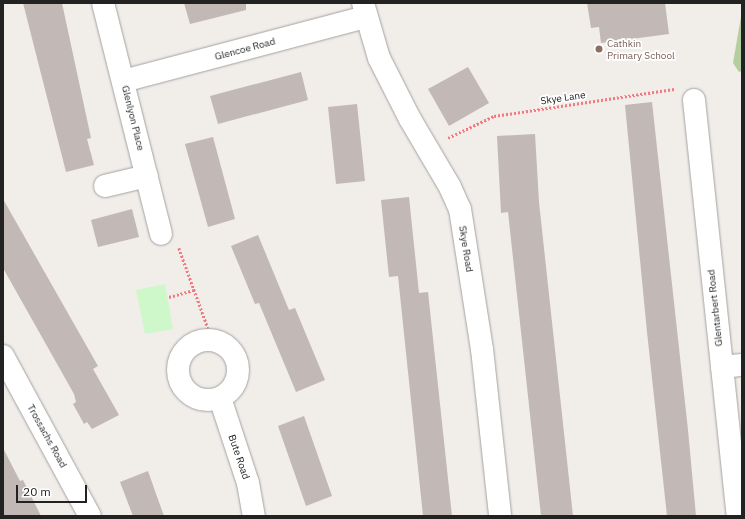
<!DOCTYPE html>
<html>
<head>
<meta charset="utf-8">
<style>
  body { margin:0 }
  #map { position:relative; width:745px; height:519px; overflow:hidden; background:#f1ede9; font-family:"IBM Plex Sans",sans-serif }
  div>[style] { position:absolute }
  [style*='--x'] { left:calc(var(--x)*1px); top:calc(var(--y)*1px); width:calc(var(--w)*1px); rotate:calc(var(--a)*1deg) }
  .forest>* { inset:0; background:#b5cea0 }
  .park>* { inset:0; background:#cef7ca }
  .building>* { inset:0; background:#c2b8b5 }
  .path>* { height:2.5px; margin-top:-1.25px; transform-origin:0; background:repeating-linear-gradient(90deg,#f37880 0 2px,transparent 0 4px) }
  .roads { filter:drop-shadow(0 0 1px #a3a3a3) drop-shadow(0 0 1px #a3a3a3) }
  .minor>* { height:22px; margin:-11px; padding:0 11px; transform-origin:11px; border-radius:11px; background:#fff }
  .minor>.ring { margin:-11px; padding:0; box-sizing:content-box; background:none; border:22px solid #fff; border-radius:50% }
  .dots>* { width:11px; height:11px; translate:-50% -50%; box-sizing:border-box; border:2px solid #fff; border-radius:50% }
  span { translate:-50% -50%; white-space:nowrap; text-align:center; line-height:1.15; -webkit-text-stroke:3.5px #fff; paint-order:stroke }
  .education-label { font-size:10px; color:#785e54 }
  .left { translate:0 -50%; text-align:left }
  .street-label { font-size:10px; color:#222 }
  .frame { position:absolute; inset:0; border:4px solid #222; pointer-events:none }
  .scale { position:absolute; left:16px; top:485px; width:71px; height:18px; box-sizing:border-box; border:2px solid #222; border-top:0; padding-left:5px; font-size:12px; line-height:14px; white-space:nowrap; color:#222; -webkit-text-stroke:3px #fff; paint-order:stroke }
</style>
</head>
<body>
<div id="map">
  <div class="forest">
    <div style="clip-path:polygon(742px 11px,742px 71px,739px 72px,733px 63px)"></div>
  </div>
  <div class="park">
    <div style="clip-path:polygon(165px 284px,173px 329px,145px 334px,136px 290px)"></div>
  </div>
  <div class="building">
    <div style="clip-path:polygon(23px 3px,62px 3px,91px 138px,87px 139px,94px 165px,66px 172px)"></div>
    <div style="clip-path:polygon(184px 3px,246px 3px,246px 10px,190px 24px)"></div>
    <div style="clip-path:polygon(587px 3px,665px 3px,669px 34px,601px 43px,599px 27px,591px 28px)"></div>
    <div style="clip-path:polygon(468px 67px,489px 103px,449px 126px,428px 89px)"></div>
    <div style="clip-path:polygon(301px 72px,308px 100px,218px 124px,210px 96px)"></div>
    <div style="clip-path:polygon(652px 102px,688px 430px,696px 516px,667px 516px,647px 332px,625px 105px)"></div>
    <div style="clip-path:polygon(357px 104px,365px 181px,336px 184px,328px 107px)"></div>
    <div style="clip-path:polygon(535px 134px,539px 202px,573px 516px,541px 516px,508px 212px,501px 213px,497px 136px)"></div>
    <div style="clip-path:polygon(213px 137px,235px 219px,208px 227px,185px 144px)"></div>
    <div style="clip-path:polygon(409px 197px,419px 293px,428px 292px,452px 516px,423px 516px,398px 276px,389px 277px,381px 200px)"></div>
    <div style="clip-path:polygon(3px 199px,98px 366px,93px 369px,119px 415px,92px 429px,87px 422px,84px 424px,73px 404px,76px 402px,74px 394px,3px 268px)"></div>
    <div style="clip-path:polygon(132px 209px,139px 237px,98px 247px,91px 220px)"></div>
    <div style="clip-path:polygon(258px 235px,289px 310px,295px 308px,325px 380px,296px 392px,259px 303px,255px 304px,231px 246px)"></div>
    <div style="clip-path:polygon(304px 416px,332px 496px,306px 506px,278px 426px)"></div>
    <div style="clip-path:polygon(3px 448px,20px 481px,23px 480px,41px 516px,3px 516px)"></div>
    <div style="clip-path:polygon(148px 471px,155px 491px,164px 516px,133px 516px,120px 482px)"></div>
  </div>
  <div class="path">
    <div style="--x:448;--y:138;--w:51;--a:-25.6"></div>
    <div style="--x:494;--y:116;--w:182;--a:-8.5"></div>
    <div style="--x:179;--y:248;--w:85;--a:70.1"></div>
    <div style="--x:208;--y:328;--w:12;--a:85"></div>
    <div style="--x:169;--y:297;--w:26;--a:-16"></div>
  </div>
  <div class="roads">
    <div class="minor">
      <div style="--x:103;--y:3;--w:238;--a:75.9"></div>
      <div style="--x:363;--y:3;--w:57;--a:73.8"></div>
      <div style="--x:379;--y:58;--w:68;--a:63.1"></div>
      <div style="--x:410;--y:119;--w:79;--a:59.5"></div>
      <div style="--x:450;--y:187;--w:24;--a:66"></div>
      <div style="--x:460;--y:209;--w:142;--a:81.1"></div>
      <div style="--x:482;--y:349;--w:168;--a:83.8"></div>
      <div style="--x:123;--y:81;--w:251;--a:-14.8"></div>
      <div style="--x:694;--y:100;--w:418;--a:84"></div>
      <div style="--x:105;--y:186;--w:43;--a:-13.4"></div>
      <div class="ring" style="left:178px;top:340px;width:38px;height:38px"></div>
      <div style="--x:3;--y:356;--w:182;--a:61.5"></div>
      <div style="--x:722;--y:367;--w:20;--a:-6"></div>
      <div style="--x:220;--y:398;--w:89;--a:71.8"></div>
      <div style="--x:248;--y:483;--w:34;--a:80"></div>
    </div>
  </div>
  <div class="dots">
    <div style="left:599px;top:49px;background:#8d6e63"></div>
  </div>
  <div class="education-label">
    <span class="left" style="left:607px;top:49px">Cathkin<br>Primary School</span>
  </div>
  <div class="street-label">
    <span style="left:245px;top:49px;rotate:-15deg">Glencoe Road</span>
    <span style="left:563px;top:98px;rotate:-8deg">Skye Lane</span>
    <span style="left:133px;top:118px;rotate:76deg">Glenlyon Place</span>
    <span style="left:466px;top:249px;rotate:81deg">Skye Road</span>
    <span style="left:715px;top:308px;rotate:-96deg">Glentarbert Road</span>
    <span style="left:47px;top:436px;rotate:61deg">Trossachs Road</span>
    <span style="left:239px;top:457px;rotate:71deg">Bute Road</span>
  </div>
  <div class="frame"></div>
  <div class="scale">20 m</div>
</div>
</body>
</html>
